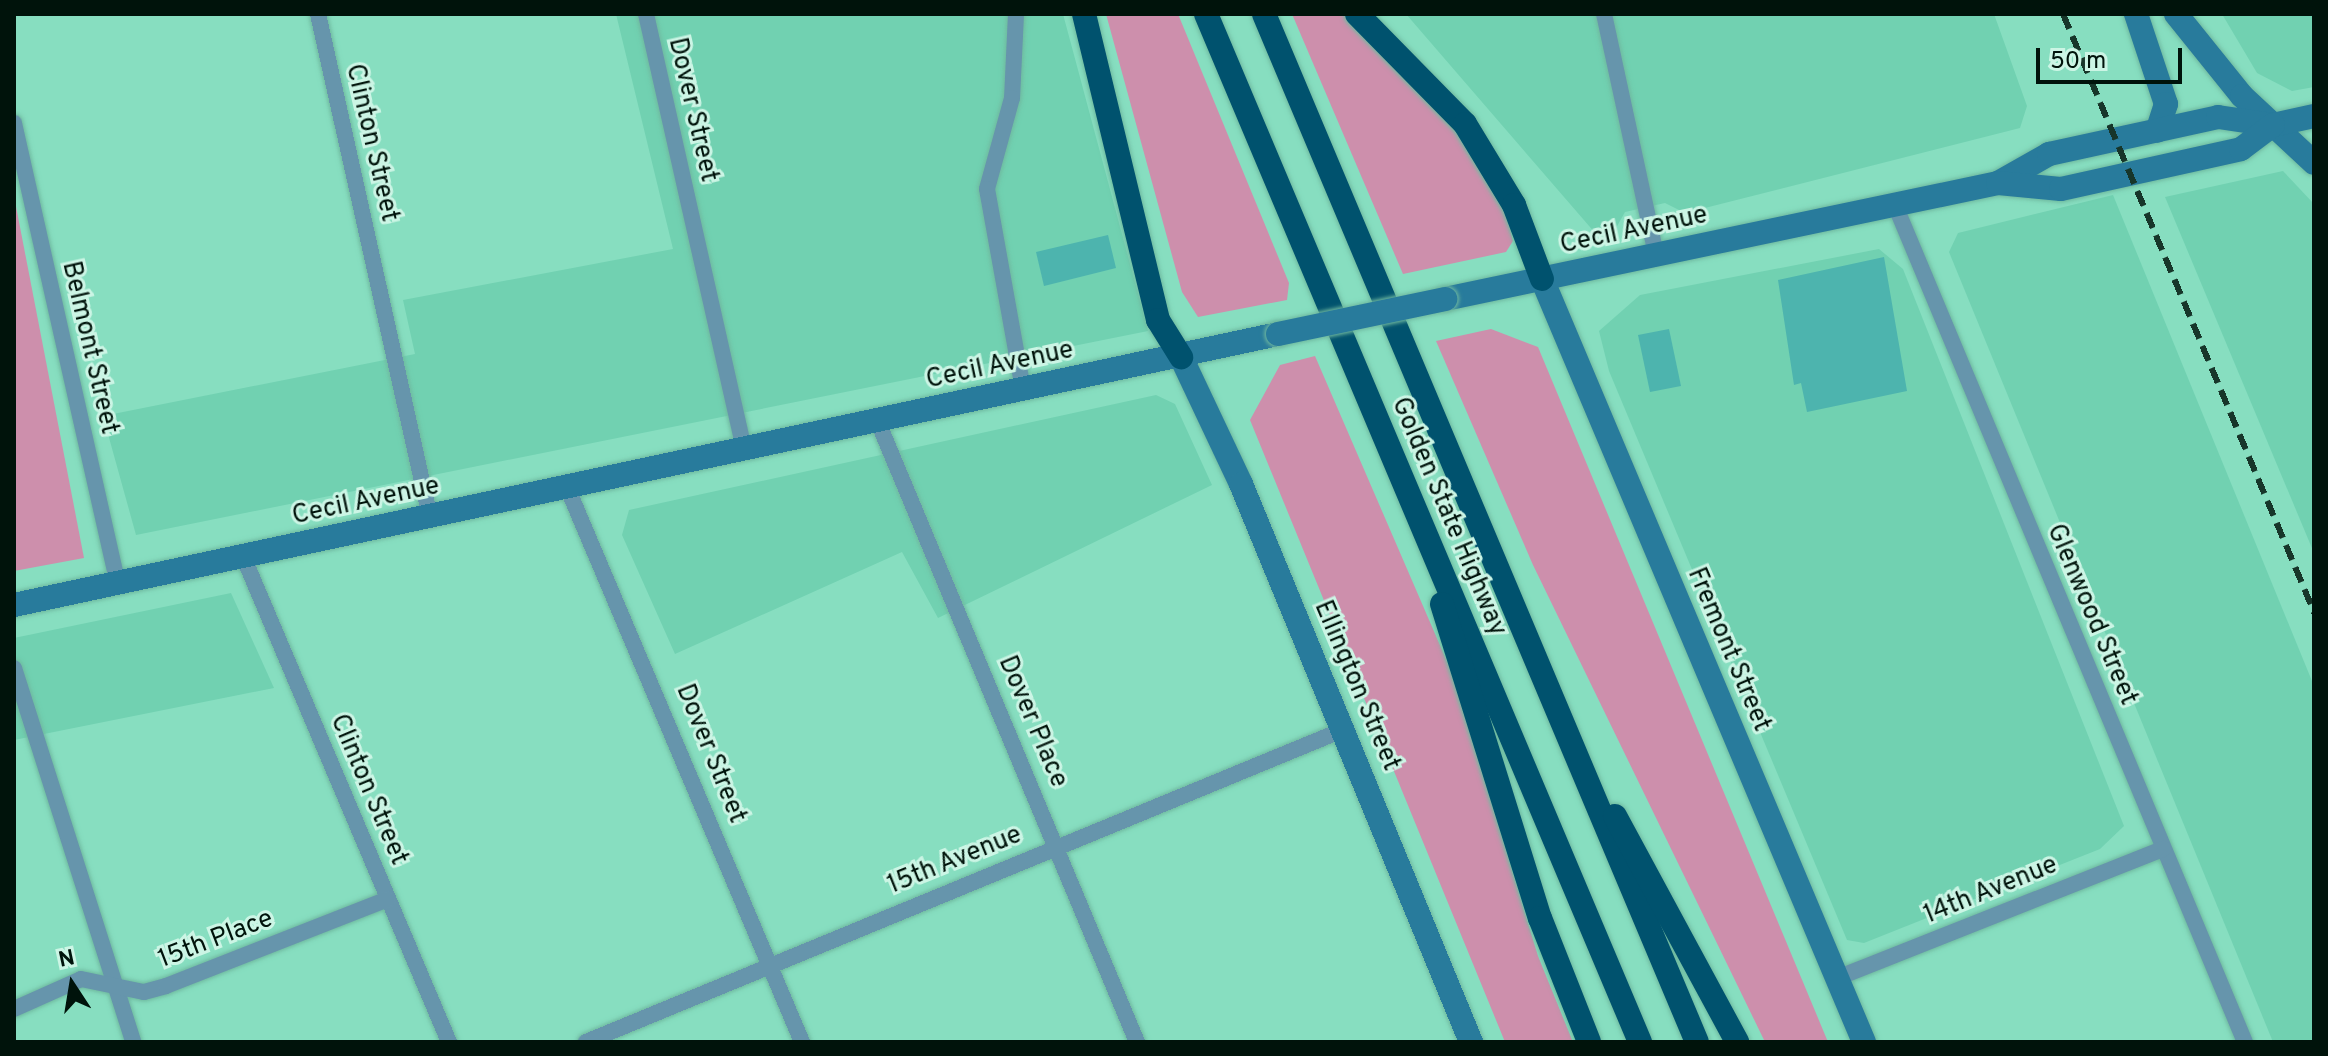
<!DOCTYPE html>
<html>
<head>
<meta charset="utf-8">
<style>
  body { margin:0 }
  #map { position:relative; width:2328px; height:1056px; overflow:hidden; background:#87dec0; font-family:Overpass,sans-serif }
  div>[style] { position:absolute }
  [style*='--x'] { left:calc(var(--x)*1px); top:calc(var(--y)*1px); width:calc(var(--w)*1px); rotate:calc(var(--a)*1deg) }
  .built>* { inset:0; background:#71d1b1 }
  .green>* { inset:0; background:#cd8fac }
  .building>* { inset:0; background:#4db4ae }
  .roads { filter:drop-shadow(0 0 2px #6fb99f) drop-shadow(0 0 2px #6fb99f) }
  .minor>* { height:16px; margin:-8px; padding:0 8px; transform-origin:8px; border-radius:8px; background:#6695ac }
  .secondary>* { height:24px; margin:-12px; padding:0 12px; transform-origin:12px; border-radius:12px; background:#287b9c }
  .motorway>* { height:24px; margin:-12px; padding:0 12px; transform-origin:12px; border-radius:12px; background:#00526e }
  .rail>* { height:6px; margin-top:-3px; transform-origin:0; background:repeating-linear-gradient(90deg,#17362a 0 16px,transparent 0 24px) }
  .bridges { filter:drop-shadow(0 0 2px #6fb99f) drop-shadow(0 0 2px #6fb99f) }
  .secondary-bridge>* { height:24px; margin:-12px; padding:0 12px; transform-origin:12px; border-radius:12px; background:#287b9c }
  span { translate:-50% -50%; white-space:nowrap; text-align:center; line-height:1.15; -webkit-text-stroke:6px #ccf5e5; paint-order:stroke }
  .street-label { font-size:26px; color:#00130b }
  .frame { position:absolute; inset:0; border:16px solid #00130b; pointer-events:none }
  .north { position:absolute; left:32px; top:944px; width:80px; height:80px; -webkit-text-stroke:6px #ccf5e5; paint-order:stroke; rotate:348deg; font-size:22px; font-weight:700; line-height:32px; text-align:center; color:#00130b }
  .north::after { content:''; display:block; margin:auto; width:28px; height:36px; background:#00130b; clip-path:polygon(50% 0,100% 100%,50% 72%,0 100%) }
  .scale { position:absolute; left:2036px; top:48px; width:146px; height:36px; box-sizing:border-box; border:4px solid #00130b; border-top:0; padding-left:10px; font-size:24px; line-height:28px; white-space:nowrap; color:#00130b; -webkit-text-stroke:6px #ccf5e5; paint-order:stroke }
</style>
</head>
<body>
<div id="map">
  <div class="built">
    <div style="clip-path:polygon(616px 14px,1063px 14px,1148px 331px,136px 535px,103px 416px,415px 354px,403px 300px,673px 249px)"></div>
    <div style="clip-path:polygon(1406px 14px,1994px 14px,2027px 106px,2020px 128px,1685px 213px,1665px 203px,1625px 212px,1616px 228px,1596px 234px)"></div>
    <div style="clip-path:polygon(2222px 14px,2314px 14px,2314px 87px,2292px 91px,2257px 73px)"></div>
    <div style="clip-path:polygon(2283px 171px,2314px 204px,2314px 553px,2165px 197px)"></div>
    <div style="clip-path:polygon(2113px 195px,2314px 686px,2314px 1042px,2273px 1042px,1949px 252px,1958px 233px)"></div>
    <div style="clip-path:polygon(1879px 249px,1903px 269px,2124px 826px,2100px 849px,1864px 943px,1847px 940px,1609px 371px,1599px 331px,1640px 295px)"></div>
    <div style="clip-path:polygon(1156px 395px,1175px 404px,1212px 485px,938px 618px,902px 552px,675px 654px,622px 535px,629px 510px)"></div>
    <div style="clip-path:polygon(231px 593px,274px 688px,14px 740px,14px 638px)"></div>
  </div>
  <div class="green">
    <div style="clip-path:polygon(1106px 14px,1178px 14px,1289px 283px,1287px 300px,1198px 317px,1182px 292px)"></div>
    <div style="clip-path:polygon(1292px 14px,1346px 14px,1458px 130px,1505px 209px,1513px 241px,1506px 252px,1403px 274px)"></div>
    <div style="clip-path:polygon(14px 196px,84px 558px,14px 571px)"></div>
    <div style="clip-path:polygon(1491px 329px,1538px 347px,1828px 1042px,1765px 1042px,1533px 565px,1436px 341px)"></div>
    <div style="clip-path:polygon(1315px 356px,1452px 673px,1538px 956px,1573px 1042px,1505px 1042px,1250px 420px,1280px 365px)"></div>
  </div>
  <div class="building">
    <div style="clip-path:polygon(1108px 235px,1116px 268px,1044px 286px,1036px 252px)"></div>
    <div style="clip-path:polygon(1884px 257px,1907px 391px,1807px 412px,1801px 383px,1794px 385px,1778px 280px)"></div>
    <div style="clip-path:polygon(1669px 329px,1681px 386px,1650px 392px,1638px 335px)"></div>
  </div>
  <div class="roads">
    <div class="minor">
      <div style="--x:318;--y:14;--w:515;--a:77.45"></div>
      <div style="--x:646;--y:14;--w:447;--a:77.3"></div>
      <div style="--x:1016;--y:14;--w:84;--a:92.7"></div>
      <div style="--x:1012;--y:98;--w:94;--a:105.4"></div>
      <div style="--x:987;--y:189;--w:203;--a:79.8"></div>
      <div style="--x:1604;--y:14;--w:247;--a:77.8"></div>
      <div style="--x:14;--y:123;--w:472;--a:77.3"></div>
      <div style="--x:1895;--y:205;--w:907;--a:67.31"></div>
      <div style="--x:878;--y:422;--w:672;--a:67.33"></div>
      <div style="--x:567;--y:487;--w:603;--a:67.05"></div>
      <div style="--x:243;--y:556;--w:528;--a:67.03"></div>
      <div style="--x:14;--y:668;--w:392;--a:72.3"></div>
      <div style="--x:1837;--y:978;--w:351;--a:-21.6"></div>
      <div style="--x:14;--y:1009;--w:73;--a:-24.1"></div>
      <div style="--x:81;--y:979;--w:64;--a:11.7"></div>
      <div style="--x:144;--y:992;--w:23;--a:-15"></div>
      <div style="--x:166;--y:986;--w:238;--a:-21.4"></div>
      <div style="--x:586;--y:1042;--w:821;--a:-22.41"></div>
    </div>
    <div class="secondary">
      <div style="--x:2136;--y:14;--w:95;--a:71.6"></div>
      <div style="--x:2166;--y:104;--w:28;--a:108"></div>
      <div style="--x:2176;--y:14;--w:105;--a:51.2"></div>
      <div style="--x:2242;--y:96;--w:98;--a:42.9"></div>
      <div style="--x:1998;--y:183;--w:59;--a:-29.6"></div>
      <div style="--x:2049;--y:154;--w:173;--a:-12.3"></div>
      <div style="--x:2218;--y:117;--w:56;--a:8.3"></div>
      <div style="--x:2273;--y:125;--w:42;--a:-12.4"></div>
      <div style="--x:1542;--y:279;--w:828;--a:67.12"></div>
      <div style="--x:1445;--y:299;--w:565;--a:-11.85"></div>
      <div style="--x:1998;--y:183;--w:63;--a:5.4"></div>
      <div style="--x:2061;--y:189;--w:184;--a:-12.5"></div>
      <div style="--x:2241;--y:149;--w:40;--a:-37"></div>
      <div style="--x:1181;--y:357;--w:140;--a:64.7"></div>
      <div style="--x:1241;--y:484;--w:604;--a:67.6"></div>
      <div style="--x:14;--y:605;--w:1293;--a:-12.1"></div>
    </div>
    <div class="motorway">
      <div style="--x:1084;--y:14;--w:315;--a:76.4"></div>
      <div style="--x:1158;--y:320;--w:44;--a:58.1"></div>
      <div style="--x:1206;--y:14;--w:1116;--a:67.11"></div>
      <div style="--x:1264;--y:14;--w:1115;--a:67.16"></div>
      <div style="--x:1357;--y:14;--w:154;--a:45.5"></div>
      <div style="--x:1465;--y:124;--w:95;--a:58.8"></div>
      <div style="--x:1514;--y:205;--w:79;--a:69.3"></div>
      <div style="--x:1442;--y:604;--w:329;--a:72.7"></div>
      <div style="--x:1540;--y:918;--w:133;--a:68.4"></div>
      <div style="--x:1615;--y:816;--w:257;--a:61.6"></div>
    </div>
  </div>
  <div class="rail">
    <div style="--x:2063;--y:14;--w:649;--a:67.23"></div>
  </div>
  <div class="bridges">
    <div class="secondary-bridge">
      <div style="--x:1278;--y:334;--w:171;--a:-11.8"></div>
    </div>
  </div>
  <div class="street-label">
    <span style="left:692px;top:110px;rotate:77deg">Dover Street</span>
    <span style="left:371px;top:143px;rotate:77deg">Clinton Street</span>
    <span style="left:1634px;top:231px;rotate:-12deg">Cecil Avenue</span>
    <span style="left:89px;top:348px;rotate:77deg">Belmont Street</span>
    <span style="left:1000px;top:366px;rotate:-12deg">Cecil Avenue</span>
    <span style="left:366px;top:502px;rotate:-12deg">Cecil Avenue</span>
    <span style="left:1448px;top:517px;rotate:67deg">Golden State Highway</span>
    <span style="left:2091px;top:615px;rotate:67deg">Glenwood Street</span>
    <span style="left:1728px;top:650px;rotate:67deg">Fremont Street</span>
    <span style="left:1356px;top:686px;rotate:67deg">Ellington Street</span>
    <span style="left:1032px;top:722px;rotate:67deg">Dover Place</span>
    <span style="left:710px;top:754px;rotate:68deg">Dover Street</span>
    <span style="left:368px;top:790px;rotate:67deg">Clinton Street</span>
    <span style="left:955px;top:861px;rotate:-22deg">15th Avenue</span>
    <span style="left:1991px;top:891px;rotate:-22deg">14th Avenue</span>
    <span style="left:216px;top:940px;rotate:-21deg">15th Place</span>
  </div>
  <div class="frame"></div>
  <div class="north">N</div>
  <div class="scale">50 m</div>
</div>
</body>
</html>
